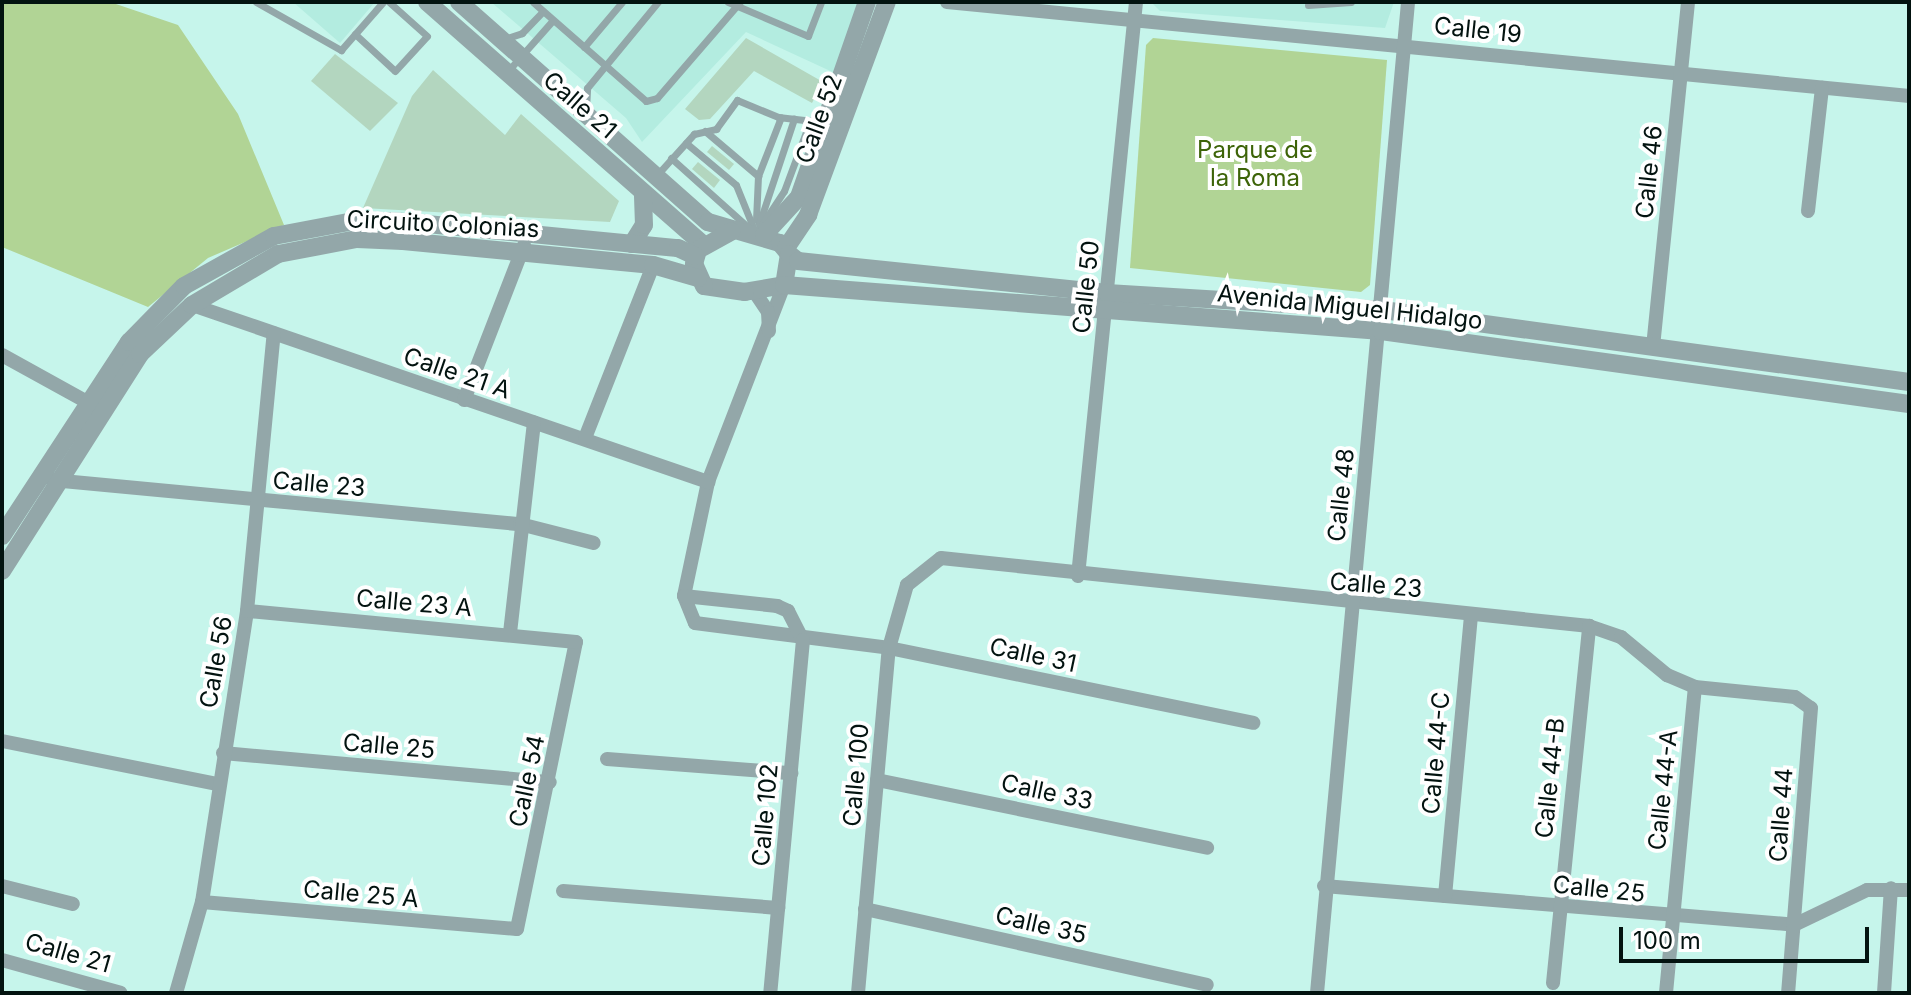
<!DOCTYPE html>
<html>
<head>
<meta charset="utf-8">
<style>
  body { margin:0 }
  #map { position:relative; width:1911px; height:995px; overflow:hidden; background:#c6f5eb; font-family:Inter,sans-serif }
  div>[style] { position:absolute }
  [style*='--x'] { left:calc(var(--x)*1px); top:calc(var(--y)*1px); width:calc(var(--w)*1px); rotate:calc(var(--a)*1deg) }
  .built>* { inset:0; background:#b3ece0 }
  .green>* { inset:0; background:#b1d495 }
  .building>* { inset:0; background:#b3d6bf }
  .service>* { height:7px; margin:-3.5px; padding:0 3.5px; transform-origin:3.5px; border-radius:3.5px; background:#93a7a9 }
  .minor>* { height:14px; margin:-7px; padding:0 7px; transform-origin:7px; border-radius:7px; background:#93a7a9 }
  .tertiary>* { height:18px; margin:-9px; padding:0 9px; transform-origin:9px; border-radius:9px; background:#93a7a9 }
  span { translate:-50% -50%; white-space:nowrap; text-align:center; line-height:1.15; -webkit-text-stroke:8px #fff; paint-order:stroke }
  .street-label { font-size:24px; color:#031310 }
  .park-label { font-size:24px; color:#3d6408 }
  .frame { position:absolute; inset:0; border:4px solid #031310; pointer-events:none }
  .scale { position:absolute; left:1619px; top:927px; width:250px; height:36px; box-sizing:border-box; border:4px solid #031310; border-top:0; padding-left:10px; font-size:24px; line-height:28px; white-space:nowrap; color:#031310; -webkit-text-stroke:6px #fff; paint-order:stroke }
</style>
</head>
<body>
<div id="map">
  <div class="built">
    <div style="clip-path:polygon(293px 2px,375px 2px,340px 43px)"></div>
    <div style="clip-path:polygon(491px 2px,866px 2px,839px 75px,746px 32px,642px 142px,626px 118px)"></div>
    <div style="clip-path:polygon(1151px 2px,1394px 2px,1385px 28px,1160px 11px)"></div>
  </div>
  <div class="green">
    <div style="clip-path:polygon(2px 2px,110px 2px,178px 25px,238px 114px,284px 225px,208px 258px,148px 307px,2px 247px)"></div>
    <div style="clip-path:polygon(1153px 38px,1387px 60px,1370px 285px,1361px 292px,1130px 268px,1146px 45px)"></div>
  </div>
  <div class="building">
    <div style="clip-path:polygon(746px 38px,823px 82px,812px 103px,754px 71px,710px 119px,699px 120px,685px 109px)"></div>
    <div style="clip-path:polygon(335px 54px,398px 103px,370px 131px,311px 81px)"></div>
    <div style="clip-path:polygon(433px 70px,505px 135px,521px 114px,619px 201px,610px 222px,363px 208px,412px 96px)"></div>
    <div style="clip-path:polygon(712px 146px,734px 164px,729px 170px,707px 152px)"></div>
    <div style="clip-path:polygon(698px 162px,720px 180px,714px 188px,692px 169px)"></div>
  </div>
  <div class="service">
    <div style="--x:256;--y:2;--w:98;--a:29.5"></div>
    <div style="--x:341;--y:50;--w:64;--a:-48.8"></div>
    <div style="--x:533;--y:2;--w:150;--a:41.2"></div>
    <div style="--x:646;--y:101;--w:11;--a:-15"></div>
    <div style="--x:657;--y:98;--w:127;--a:-49.2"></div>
    <div style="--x:728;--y:2;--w:87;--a:23"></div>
    <div style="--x:808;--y:36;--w:36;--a:-69"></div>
    <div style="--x:1308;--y:5;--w:43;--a:-4"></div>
    <div style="--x:355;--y:34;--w:54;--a:42.8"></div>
    <div style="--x:395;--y:71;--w:47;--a:-47.6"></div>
    <div style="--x:427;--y:36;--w:51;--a:-138.2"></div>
    <div style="--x:504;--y:39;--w:19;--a:-18"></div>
    <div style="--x:522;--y:33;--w:30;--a:-46"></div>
    <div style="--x:584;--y:47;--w:59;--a:-49.8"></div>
    <div style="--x:507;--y:72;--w:69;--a:-48.5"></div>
    <div style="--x:586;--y:110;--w:22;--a:-87"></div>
    <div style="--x:587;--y:88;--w:112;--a:-50.5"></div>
    <div style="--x:705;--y:131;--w:70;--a:40.3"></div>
    <div style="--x:758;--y:176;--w:63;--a:-68.7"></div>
    <div style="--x:686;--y:143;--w:65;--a:40"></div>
    <div style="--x:736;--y:185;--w:51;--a:68"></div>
    <div style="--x:671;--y:158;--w:106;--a:41.9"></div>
    <div style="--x:656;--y:176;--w:57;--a:-47.9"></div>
    <div style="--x:694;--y:134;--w:23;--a:-13"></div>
    <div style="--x:716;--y:129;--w:36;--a:-54"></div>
    <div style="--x:737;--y:100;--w:44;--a:22.5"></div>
    <div style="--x:778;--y:117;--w:44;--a:6.5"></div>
    <div style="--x:756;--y:220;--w:44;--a:-87.4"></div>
    <div style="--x:759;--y:224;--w:111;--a:-71.6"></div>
    <div style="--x:759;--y:229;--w:45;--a:-56.7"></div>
    <div style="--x:784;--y:191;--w:75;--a:-69.6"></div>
  </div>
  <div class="minor">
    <div style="--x:947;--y:2;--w:967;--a:5.58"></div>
    <div style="--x:1808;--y:211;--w:124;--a:-83.5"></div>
    <div style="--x:784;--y:285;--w:211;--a:111.1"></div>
    <div style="--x:708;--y:482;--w:116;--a:101.9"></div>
    <div style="--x:684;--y:596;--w:29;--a:68"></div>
    <div style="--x:695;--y:623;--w:196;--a:7.3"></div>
    <div style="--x:889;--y:648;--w:372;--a:11.6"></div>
    <div style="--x:754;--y:291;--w:25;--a:56"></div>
    <div style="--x:768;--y:312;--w:19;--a:87"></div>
    <div style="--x:192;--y:305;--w:546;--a:18.93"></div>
    <div style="--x:1653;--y:347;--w:347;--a:-84.2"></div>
    <div style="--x:2;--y:355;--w:97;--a:28.9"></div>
    <div style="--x:464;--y:400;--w:166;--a:-68.8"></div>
    <div style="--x:585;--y:438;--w:186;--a:-68.5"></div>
    <div style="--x:52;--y:480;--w:470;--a:5.4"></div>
    <div style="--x:520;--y:524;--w:76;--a:14.4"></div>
    <div style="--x:1078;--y:576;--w:577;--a:-84.23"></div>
    <div style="--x:684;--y:596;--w:94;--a:6.1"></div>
    <div style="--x:777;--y:606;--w:12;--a:24"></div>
    <div style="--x:788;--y:611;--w:33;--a:63"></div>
    <div style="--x:803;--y:640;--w:355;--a:95.3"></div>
    <div style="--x:510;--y:633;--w:212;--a:-83.5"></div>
    <div style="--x:2;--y:741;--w:220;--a:11.3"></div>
    <div style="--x:223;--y:753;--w:328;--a:5.1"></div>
    <div style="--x:607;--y:759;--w:185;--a:4.4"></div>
    <div style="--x:877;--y:780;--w:337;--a:11.6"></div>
    <div style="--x:2;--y:886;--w:73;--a:14.2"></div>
    <div style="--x:1324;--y:886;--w:472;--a:4.7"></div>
    <div style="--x:1794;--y:925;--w:81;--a:-25.6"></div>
    <div style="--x:1867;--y:890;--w:42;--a:0"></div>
    <div style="--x:563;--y:891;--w:216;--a:4.5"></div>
    <div style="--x:1445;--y:896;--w:283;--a:-84.7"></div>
    <div style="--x:202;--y:902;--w:316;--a:4.9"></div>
    <div style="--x:517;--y:929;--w:293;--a:-78.4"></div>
    <div style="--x:576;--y:642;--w:330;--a:-174.6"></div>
    <div style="--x:865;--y:909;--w:350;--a:12.5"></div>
    <div style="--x:2;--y:960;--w:123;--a:15.5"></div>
    <div style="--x:1553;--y:983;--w:359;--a:-84.2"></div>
    <div style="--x:176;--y:993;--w:95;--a:-74.1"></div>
    <div style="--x:202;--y:902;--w:294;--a:-81.2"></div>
    <div style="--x:247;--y:611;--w:279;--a:-84.5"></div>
    <div style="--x:858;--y:993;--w:346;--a:-84.9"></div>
    <div style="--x:889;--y:648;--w:66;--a:-74.1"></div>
    <div style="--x:907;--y:585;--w:43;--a:-38.5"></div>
    <div style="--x:941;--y:558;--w:652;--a:5.99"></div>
    <div style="--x:1589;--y:626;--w:34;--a:19"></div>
    <div style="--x:1621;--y:637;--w:60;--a:39.6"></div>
    <div style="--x:1667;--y:675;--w:30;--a:23"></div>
    <div style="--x:1695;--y:687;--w:100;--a:5.7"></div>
    <div style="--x:1795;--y:697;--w:19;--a:35"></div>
    <div style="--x:1811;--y:708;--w:286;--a:94.6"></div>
    <div style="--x:1317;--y:993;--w:995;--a:-84.75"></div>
    <div style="--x:1666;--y:993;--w:307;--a:-84.6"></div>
    <div style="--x:1884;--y:993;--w:105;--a:-86.2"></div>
  </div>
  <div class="tertiary">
    <div style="--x:427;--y:2;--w:366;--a:41.3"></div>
    <div style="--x:459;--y:2;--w:332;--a:41.5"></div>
    <div style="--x:708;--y:222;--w:75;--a:16.3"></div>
    <div style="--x:780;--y:243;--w:14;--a:51"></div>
    <div style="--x:789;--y:254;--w:31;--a:99"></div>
    <div style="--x:784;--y:285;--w:40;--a:170"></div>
    <div style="--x:745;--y:292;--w:41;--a:-171.7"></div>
    <div style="--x:704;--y:286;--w:24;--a:-114"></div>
    <div style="--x:694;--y:264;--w:15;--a:-74"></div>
    <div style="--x:698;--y:250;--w:38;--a:-29"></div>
    <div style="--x:764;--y:235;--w:52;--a:-47.4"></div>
    <div style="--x:799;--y:197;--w:207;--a:-70.8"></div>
    <div style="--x:632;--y:244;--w:22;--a:-58"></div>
    <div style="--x:644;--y:225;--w:32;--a:-92"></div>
    <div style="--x:786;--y:248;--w:40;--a:-56"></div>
    <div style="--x:808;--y:215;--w:227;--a:-69.7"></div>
    <div style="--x:789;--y:254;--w:11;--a:38"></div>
    <div style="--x:798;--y:261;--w:311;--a:5.9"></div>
    <div style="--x:1107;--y:293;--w:277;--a:3.5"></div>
    <div style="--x:1383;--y:310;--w:531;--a:7.79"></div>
    <div style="--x:784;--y:285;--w:599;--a:4.41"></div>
    <div style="--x:1381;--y:331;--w:533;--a:7.87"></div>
    <div style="--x:2;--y:536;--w:232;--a:-56.8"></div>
    <div style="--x:129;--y:342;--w:78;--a:-45.5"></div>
    <div style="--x:184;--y:286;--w:103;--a:-29.1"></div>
    <div style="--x:274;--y:236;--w:86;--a:-10.7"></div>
    <div style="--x:359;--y:220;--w:47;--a:2.4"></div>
    <div style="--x:406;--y:222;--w:273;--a:5.5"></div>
    <div style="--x:678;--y:248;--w:19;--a:25"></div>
    <div style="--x:2;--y:571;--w:257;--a:-57.5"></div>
    <div style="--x:140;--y:354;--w:71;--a:-43.3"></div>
    <div style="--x:192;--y:305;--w:100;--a:-30.7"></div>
    <div style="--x:278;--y:254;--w:80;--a:-10.8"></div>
    <div style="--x:357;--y:239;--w:46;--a:2.5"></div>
    <div style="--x:403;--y:241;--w:251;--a:5.5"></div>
    <div style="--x:653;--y:265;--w:47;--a:16.1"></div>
  </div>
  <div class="street-label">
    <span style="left:1478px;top:30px;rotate:6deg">Calle 19</span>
    <span style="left:580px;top:105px;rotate:41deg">Calle 21</span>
    <span style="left:819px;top:119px;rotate:-70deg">Calle 52</span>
    <span style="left:1649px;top:172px;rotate:-84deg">Calle 46</span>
    <span style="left:443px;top:224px;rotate:3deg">Circuito Colonias</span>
    <span style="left:1086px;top:287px;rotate:-84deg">Calle 50</span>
    <span style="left:1350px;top:307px;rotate:6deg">Avenida Miguel Hidalgo</span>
    <span style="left:457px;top:373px;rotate:19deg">Calle 21 A</span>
    <span style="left:319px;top:484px;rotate:5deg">Calle 23</span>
    <span style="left:1341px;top:495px;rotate:-84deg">Calle 48</span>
    <span style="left:1376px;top:585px;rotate:5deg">Calle 23</span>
    <span style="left:414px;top:603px;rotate:5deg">Calle 23 A</span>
    <span style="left:1033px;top:655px;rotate:12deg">Calle 31</span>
    <span style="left:216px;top:662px;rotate:-80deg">Calle 56</span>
    <span style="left:389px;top:746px;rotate:5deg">Calle 25</span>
    <span style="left:1436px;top:753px;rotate:-85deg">Calle 44-C</span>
    <span style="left:856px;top:775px;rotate:-85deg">Calle 100</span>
    <span style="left:1550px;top:778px;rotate:-84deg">Calle 44-B</span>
    <span style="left:527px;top:781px;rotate:-78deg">Calle 54</span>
    <span style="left:1663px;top:790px;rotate:-84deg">Calle 44-A</span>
    <span style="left:1047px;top:792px;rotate:12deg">Calle 33</span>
    <span style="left:765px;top:815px;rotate:-85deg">Calle 102</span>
    <span style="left:1781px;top:815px;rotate:-86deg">Calle 44</span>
    <span style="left:1599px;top:889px;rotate:6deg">Calle 25</span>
    <span style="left:361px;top:894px;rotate:5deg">Calle 25 A</span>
    <span style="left:1041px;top:925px;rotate:13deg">Calle 35</span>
    <span style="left:68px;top:953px;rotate:16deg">Calle 21</span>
  </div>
  <div class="park-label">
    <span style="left:1255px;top:164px">Parque de<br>la Roma</span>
  </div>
  <div class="frame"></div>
  <div class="scale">100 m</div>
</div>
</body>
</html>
